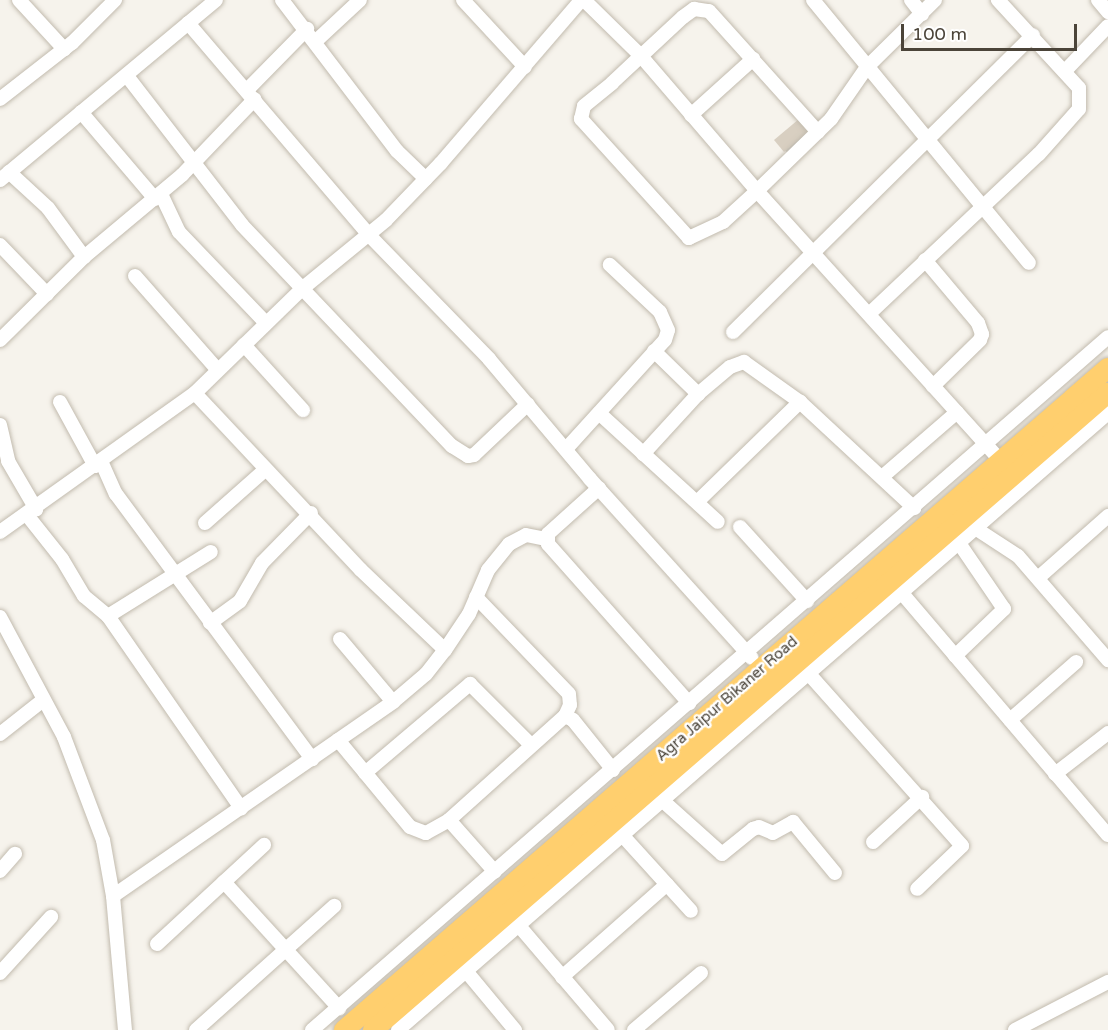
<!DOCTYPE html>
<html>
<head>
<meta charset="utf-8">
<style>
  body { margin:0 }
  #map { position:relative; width:1108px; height:1030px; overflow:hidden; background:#f6f3ec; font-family:"Varela Round",sans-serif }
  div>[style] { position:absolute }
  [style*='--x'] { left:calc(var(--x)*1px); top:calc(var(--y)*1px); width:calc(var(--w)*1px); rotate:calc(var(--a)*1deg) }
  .shadow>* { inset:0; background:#0003 }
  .building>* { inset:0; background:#d8cfc1 }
  .roads { filter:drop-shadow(0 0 2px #c2bbae) drop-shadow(0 0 2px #c2bbae) }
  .minor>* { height:14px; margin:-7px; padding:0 7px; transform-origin:7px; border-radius:7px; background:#fff }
  .highway>* { height:20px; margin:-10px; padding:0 10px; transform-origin:10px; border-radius:10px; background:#ffcf6e }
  span { translate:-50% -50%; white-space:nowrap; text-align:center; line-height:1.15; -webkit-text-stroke:5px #fff; paint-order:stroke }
  .street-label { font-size:15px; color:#4b4439 }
  .scale { position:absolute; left:901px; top:24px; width:176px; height:27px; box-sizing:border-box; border:3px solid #4b4439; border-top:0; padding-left:8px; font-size:18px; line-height:21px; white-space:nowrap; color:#4b4439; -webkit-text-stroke:4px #fff; paint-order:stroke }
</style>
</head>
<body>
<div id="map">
  <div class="shadow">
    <div style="clip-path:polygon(804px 123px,812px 134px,789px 153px,785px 151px)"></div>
  </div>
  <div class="building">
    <div style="clip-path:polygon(799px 119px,809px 131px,784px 152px,774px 140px)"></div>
  </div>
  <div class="roads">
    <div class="minor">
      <div style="--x:19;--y:0;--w:67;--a:47.4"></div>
      <div style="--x:282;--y:0;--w:190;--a:52.7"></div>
      <div style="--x:397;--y:151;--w:40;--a:44"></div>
      <div style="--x:463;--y:0;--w:91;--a:47.2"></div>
      <div style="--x:584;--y:0;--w:80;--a:44.5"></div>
      <div style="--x:641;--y:56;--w:178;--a:49.3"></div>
      <div style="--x:757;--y:191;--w:46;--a:137.6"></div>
      <div style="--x:723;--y:222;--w:38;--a:155"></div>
      <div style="--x:689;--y:238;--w:161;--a:-132.2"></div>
      <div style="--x:581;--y:119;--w:13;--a:-77"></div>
      <div style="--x:584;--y:106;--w:36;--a:-39"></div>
      <div style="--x:612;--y:83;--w:40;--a:-43"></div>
      <div style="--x:641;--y:56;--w:57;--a:-42.9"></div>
      <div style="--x:683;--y:17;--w:14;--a:-36"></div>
      <div style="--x:694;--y:9;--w:15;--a:8"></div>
      <div style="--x:709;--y:11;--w:163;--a:48"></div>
      <div style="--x:813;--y:0;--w:340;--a:50.6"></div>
      <div style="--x:911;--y:0;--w:18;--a:52"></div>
      <div style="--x:935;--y:0;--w:95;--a:135.4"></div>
      <div style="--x:867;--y:67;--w:63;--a:124.7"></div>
      <div style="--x:831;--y:119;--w:103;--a:135.8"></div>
      <div style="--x:757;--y:191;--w:364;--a:47.9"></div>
      <div style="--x:1098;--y:0;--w:16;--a:50"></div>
      <div style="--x:188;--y:23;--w:279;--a:49.5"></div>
      <div style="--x:369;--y:235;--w:173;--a:45.9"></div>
      <div style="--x:489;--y:359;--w:157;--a:49.9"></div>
      <div style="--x:590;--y:479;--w:241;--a:47.9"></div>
      <div style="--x:316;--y:41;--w:60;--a:-43"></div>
      <div style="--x:1065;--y:71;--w:62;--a:-46.3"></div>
      <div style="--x:127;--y:76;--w:188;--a:52.3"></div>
      <div style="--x:242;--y:225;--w:305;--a:46.5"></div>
      <div style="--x:452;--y:446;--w:19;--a:32"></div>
      <div style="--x:468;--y:456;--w:6;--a:-9"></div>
      <div style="--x:474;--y:455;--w:74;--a:-43.4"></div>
      <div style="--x:247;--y:90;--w:86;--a:-45.5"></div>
      <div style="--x:0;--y:99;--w:91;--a:-37.9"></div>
      <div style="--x:72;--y:43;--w:61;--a:-45"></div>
      <div style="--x:81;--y:112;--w:114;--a:49.6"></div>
      <div style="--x:691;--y:115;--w:84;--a:-42.1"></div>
      <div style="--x:9;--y:172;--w:53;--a:42.7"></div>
      <div style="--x:48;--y:208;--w:61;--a:53.7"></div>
      <div style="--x:0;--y:180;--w:281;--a:-39.8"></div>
      <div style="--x:161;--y:194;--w:42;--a:64.7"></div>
      <div style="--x:179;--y:232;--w:126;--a:46.3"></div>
      <div style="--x:0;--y:245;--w:68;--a:46.2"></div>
      <div style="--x:925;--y:260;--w:82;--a:49.9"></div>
      <div style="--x:978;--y:323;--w:12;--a:70"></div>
      <div style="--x:982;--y:334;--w:6;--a:108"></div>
      <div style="--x:980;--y:340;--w:66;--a:135.6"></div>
      <div style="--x:135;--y:276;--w:125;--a:48.6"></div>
      <div style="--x:869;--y:314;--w:233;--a:-43.3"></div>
      <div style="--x:1039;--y:154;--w:60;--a:-48.4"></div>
      <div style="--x:1079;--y:109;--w:21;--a:-90"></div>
      <div style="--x:1079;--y:88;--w:120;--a:-132.6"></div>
      <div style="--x:733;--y:332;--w:422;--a:-44.7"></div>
      <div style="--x:0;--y:340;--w:118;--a:-44.7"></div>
      <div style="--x:84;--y:257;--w:128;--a:-39.9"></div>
      <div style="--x:182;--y:175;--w:105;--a:-46.2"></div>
      <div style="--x:244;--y:345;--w:88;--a:47.8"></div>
      <div style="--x:654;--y:351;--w:62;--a:44.3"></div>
      <div style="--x:60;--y:402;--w:73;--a:61.3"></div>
      <div style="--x:599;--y:413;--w:161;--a:42.5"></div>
      <div style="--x:0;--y:425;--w:37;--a:77"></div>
      <div style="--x:8;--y:461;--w:56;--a:59.7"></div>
      <div style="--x:566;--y:449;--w:147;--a:-47.8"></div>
      <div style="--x:665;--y:340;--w:10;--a:-73"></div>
      <div style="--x:668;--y:330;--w:20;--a:-114"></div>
      <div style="--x:660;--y:312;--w:69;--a:-136.8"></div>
      <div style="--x:643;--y:454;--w:81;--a:-47.5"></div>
      <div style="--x:698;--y:394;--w:42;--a:-40.2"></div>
      <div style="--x:730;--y:367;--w:15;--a:-20"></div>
      <div style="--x:744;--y:362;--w:69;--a:35.5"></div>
      <div style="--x:800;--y:402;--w:156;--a:42.9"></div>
      <div style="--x:101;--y:461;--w:36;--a:66"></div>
      <div style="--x:116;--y:494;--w:330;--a:53.5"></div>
      <div style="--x:882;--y:477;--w:99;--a:-40.9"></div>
      <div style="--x:599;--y:488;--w:69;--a:138"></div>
      <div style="--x:548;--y:534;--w:10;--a:90"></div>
      <div style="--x:548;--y:544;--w:213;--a:48.4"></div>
      <div style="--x:697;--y:502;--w:144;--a:-44.2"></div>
      <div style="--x:27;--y:515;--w:56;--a:51.5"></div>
      <div style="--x:62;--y:559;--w:43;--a:59.3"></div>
      <div style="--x:84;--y:596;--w:31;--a:40"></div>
      <div style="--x:108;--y:616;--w:121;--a:-31.9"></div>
      <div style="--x:205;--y:523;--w:81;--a:-41.5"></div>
      <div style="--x:740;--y:527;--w:100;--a:47.8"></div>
      <div style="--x:975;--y:528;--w:51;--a:33.1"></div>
      <div style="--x:1018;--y:556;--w:138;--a:49.1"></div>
      <div style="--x:0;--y:532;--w:239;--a:-35.5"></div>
      <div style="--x:195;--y:393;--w:151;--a:-44.2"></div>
      <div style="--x:303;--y:288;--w:107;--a:-39.3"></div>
      <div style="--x:386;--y:220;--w:79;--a:-46"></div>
      <div style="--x:441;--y:163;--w:215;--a:-49.3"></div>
      <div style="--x:1038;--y:578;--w:94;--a:-41.5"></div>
      <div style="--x:901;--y:592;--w:319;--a:49.6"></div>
      <div style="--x:476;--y:597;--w:134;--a:46.2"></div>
      <div style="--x:569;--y:694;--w:11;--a:85"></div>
      <div style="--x:570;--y:705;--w:12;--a:114"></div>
      <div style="--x:108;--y:616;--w:234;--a:55.3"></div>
      <div style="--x:0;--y:617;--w:136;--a:61.9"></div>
      <div style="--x:64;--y:737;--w:110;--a:69.3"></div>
      <div style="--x:103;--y:840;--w:57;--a:79.9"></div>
      <div style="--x:113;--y:896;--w:135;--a:84.9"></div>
      <div style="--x:210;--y:623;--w:37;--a:-36"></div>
      <div style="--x:240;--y:601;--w:44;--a:-59.9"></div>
      <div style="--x:262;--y:563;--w:70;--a:-45.6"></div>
      <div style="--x:340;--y:639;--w:82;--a:49.9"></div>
      <div style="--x:445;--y:650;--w:43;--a:-56.3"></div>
      <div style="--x:469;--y:614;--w:48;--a:-66.6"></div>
      <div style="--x:488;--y:570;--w:33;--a:-51"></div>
      <div style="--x:509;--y:544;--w:19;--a:-28"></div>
      <div style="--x:526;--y:535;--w:21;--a:11"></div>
      <div style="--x:955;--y:656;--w:68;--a:-43.8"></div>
      <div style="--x:1004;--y:609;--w:80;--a:-124.3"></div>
      <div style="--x:809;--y:674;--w:230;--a:48.3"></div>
      <div style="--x:962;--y:846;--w:62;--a:136.3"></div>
      <div style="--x:1010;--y:720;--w:88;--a:-41.3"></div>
      <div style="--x:0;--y:734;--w:55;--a:-38.3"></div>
      <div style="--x:338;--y:740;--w:113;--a:50.4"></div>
      <div style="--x:410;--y:827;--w:17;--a:21"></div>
      <div style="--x:426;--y:833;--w:26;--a:-29"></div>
      <div style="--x:449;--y:820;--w:156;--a:-41.9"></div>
      <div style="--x:565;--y:716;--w:9;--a:27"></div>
      <div style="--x:573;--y:720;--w:64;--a:51.3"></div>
      <div style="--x:365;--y:773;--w:138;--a:-40.3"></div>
      <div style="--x:470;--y:684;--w:86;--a:45"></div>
      <div style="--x:1055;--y:774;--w:67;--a:-37.7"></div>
      <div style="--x:663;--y:801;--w:79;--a:41.9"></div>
      <div style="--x:722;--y:854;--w:40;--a:-39"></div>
      <div style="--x:753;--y:829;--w:6;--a:-18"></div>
      <div style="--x:759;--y:827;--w:15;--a:23"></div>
      <div style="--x:773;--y:833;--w:23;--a:-29"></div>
      <div style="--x:793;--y:822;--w:66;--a:50.5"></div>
      <div style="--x:449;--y:820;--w:69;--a:48.5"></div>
      <div style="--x:623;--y:836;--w:101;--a:47.8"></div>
      <div style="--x:873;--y:842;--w:67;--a:-42.6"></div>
      <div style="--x:0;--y:871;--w:23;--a:-49"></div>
      <div style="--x:224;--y:882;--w:171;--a:47.6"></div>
      <div style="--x:113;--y:896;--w:341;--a:-34.7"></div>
      <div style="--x:393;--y:702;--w:43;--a:-40.3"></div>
      <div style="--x:426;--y:674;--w:31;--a:-52"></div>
      <div style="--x:445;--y:650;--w:117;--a:-136.4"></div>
      <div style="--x:360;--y:569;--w:241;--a:-133.2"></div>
      <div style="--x:520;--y:927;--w:135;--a:49.5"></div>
      <div style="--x:157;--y:944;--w:146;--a:-42.8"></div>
      <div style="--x:461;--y:965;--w:85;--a:50.3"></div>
      <div style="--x:0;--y:973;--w:76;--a:-47.7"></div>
      <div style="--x:562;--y:977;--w:140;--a:-41.5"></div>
      <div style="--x:196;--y:1030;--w:186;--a:-41.9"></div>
      <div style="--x:312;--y:1030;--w:1055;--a:-41.04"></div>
      <div style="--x:398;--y:1030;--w:941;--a:-40.99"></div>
      <div style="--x:634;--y:1030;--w:88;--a:-40.4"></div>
      <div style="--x:1015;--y:1030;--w:105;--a:-27.3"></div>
    </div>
    <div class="highway">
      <div style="--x:344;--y:1030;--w:1011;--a:-40.91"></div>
      <div style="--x:373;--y:1030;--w:973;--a:-40.91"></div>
    </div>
  </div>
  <div class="street-label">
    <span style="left:727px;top:699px;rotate:-41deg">Agra Jaipur Bikaner Road</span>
  </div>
  <div class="scale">100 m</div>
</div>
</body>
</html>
